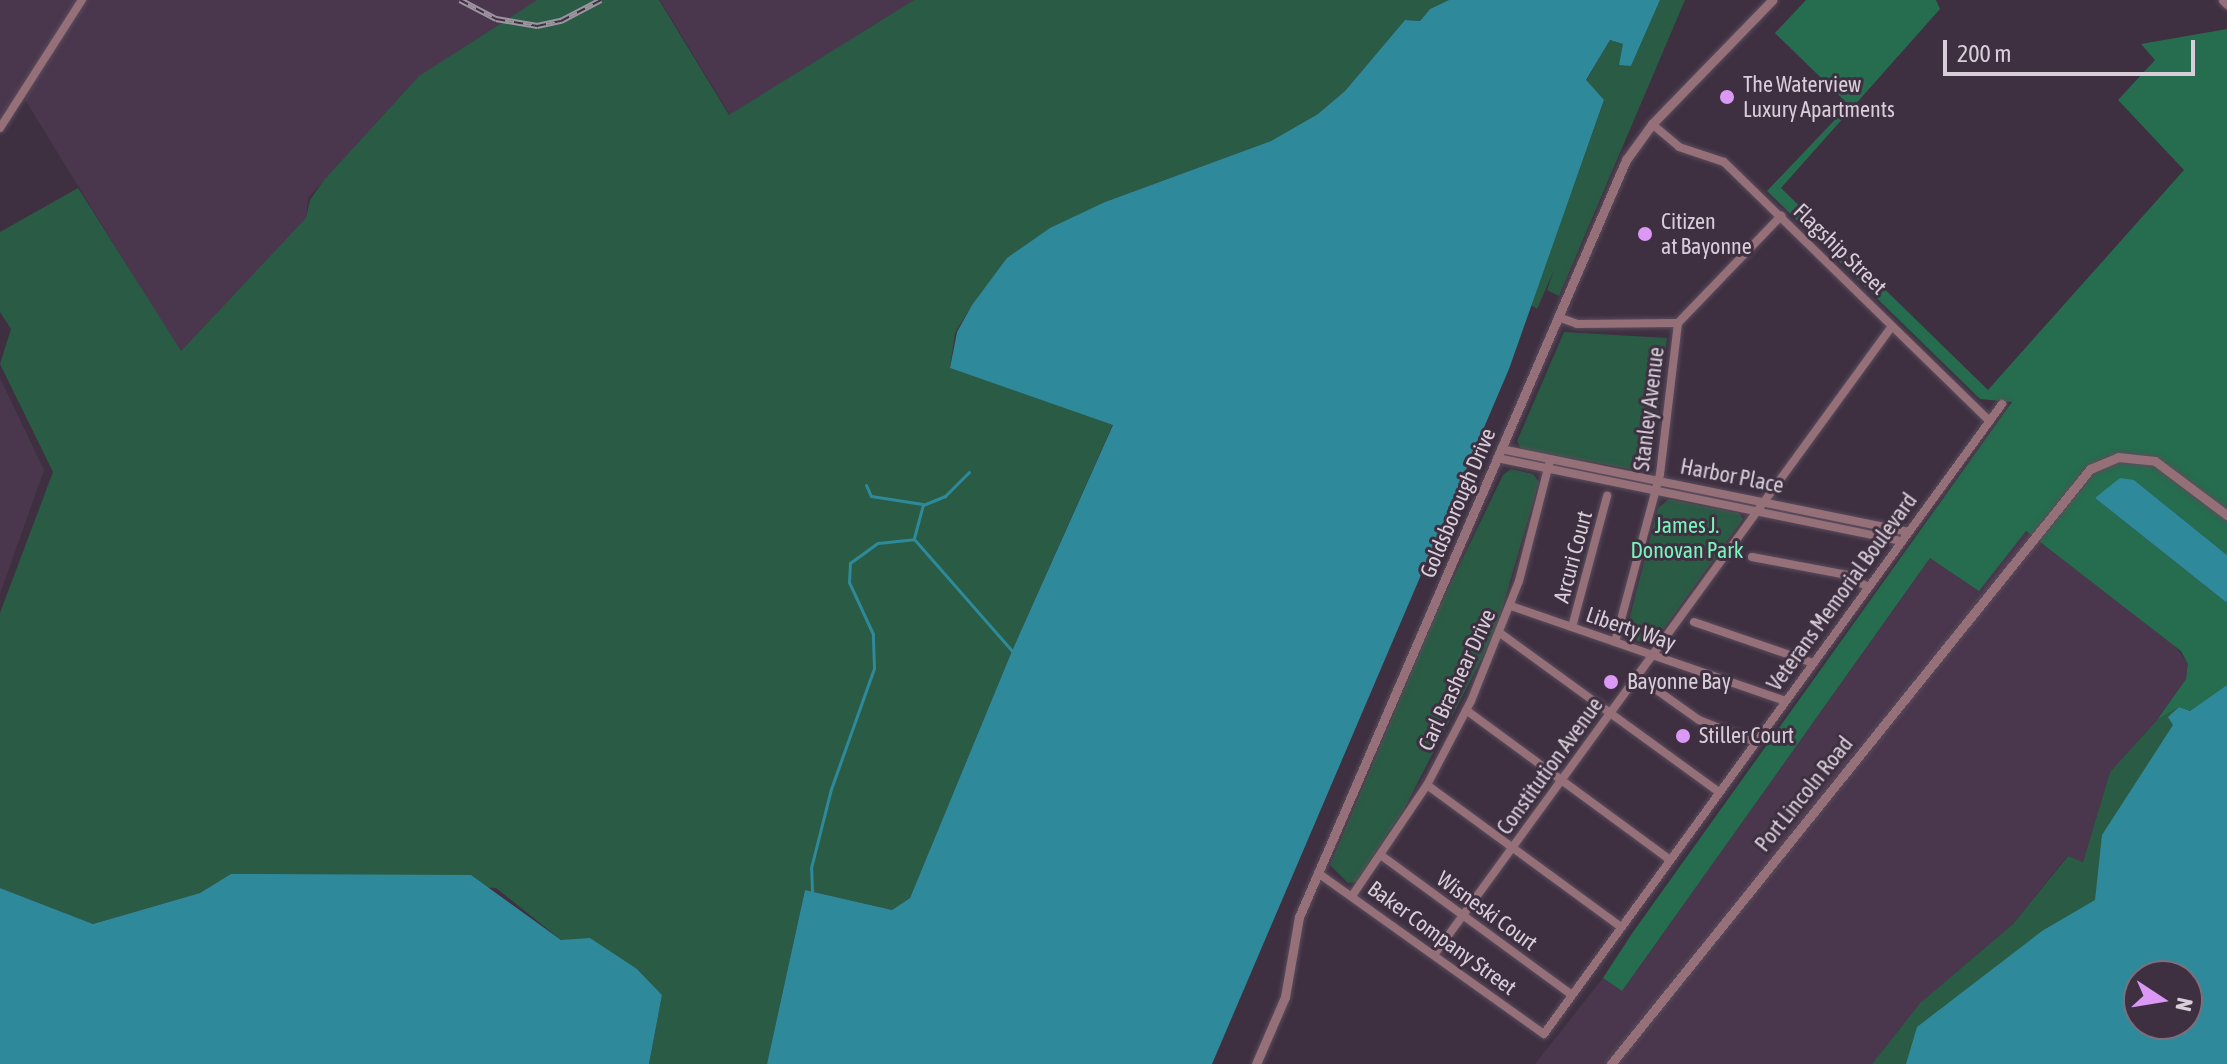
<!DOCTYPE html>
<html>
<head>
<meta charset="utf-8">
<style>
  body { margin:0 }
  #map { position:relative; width:2227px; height:1064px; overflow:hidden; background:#3e3041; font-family:"Asap Condensed",sans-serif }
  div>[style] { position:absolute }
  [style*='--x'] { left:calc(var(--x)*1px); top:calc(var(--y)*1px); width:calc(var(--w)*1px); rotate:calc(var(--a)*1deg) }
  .built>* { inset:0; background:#4a374d }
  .green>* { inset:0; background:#2a5b44 }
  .forest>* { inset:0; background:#256d4e }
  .water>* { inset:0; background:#2e8a9b }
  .stream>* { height:3px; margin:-1.5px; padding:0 1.5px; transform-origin:1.5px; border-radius:1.5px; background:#2e8a9b }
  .roads { filter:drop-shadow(0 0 2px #5a4c5c) drop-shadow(0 0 2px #5a4c5c) }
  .minor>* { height:8px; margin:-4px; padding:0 4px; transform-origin:4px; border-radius:4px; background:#967078 }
  .tertiary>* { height:9px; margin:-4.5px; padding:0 4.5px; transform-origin:4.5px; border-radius:4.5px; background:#967078 }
  .rail>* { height:6px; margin-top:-3px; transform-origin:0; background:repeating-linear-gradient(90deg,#3e3041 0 9px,#9f94a1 0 18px); box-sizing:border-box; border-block:2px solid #9f94a1 }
  .dots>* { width:22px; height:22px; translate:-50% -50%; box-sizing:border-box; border:4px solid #3e3041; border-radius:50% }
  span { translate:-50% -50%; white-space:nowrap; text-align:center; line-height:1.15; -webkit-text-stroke:6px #3e3041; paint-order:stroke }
  .poi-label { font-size:22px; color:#d8ced9 }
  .left { translate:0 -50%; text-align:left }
  .street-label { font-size:22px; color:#d8ced9 }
  .park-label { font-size:22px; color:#78f5bc }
  .north { position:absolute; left:2123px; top:960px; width:80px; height:80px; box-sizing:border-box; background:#3e3041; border:2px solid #7c6f7e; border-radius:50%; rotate:102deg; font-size:22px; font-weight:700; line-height:32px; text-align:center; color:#d8ced9 }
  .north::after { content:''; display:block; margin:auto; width:28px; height:36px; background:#db99f5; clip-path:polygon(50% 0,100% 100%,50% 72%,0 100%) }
  .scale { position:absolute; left:1943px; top:40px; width:252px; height:36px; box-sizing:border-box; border:4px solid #d8ced9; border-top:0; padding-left:10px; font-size:24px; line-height:28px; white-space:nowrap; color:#d8ced9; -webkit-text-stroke:6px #3e3041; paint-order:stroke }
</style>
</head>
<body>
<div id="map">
  <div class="built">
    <div style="clip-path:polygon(0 0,537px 0,418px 77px,308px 198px,306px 219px,180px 352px,24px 98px,0 131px)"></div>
    <div style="clip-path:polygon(660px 0,914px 0,730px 115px)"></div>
    <div style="clip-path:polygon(0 378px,44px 470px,0 594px)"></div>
    <div style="clip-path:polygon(2025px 531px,2170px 640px,2189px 664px,2186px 679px,2157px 720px,2110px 772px,2083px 862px,2067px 856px,2013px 924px,1920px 1003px,1872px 1064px,1535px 1064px,1603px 978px,1622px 991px,1930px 558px)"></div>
  </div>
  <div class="green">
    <div style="clip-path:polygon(537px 0,659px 0,729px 115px,914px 0,1449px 0,1430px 9px,1420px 21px,1405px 20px,1345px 91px,1318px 114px,1271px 141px,1105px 202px,1007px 259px,972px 305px,955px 333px,950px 368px,1113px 424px,1012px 651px,910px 898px,892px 910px,805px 890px,767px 1064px,649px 1064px,662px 995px,637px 969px,561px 940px,496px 888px,232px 874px,200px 893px,93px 924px,0 888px,0 613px,53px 472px,0 364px,11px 329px,0 312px,0 232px,78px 188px,181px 351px,306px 218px,310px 200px,324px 180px,419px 76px)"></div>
    <div style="clip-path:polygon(1660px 0,1685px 0,1559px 296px,1547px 290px,1554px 270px,1537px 309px,1531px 305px,1604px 101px,1586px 81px,1610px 40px,1623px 44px,1631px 66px)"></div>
    <div style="clip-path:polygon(1564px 332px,1667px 338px,1651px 473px,1521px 449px,1517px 441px)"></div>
    <div style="clip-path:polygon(1511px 469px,1533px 474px,1539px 482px,1495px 633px,1403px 811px,1356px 882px,1348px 883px,1330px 865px,1435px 616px,1503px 475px)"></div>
    <div style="clip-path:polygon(1669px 499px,1739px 513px,1743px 519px,1657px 638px,1645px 644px,1631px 638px,1627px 628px,1658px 508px)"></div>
    <div style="clip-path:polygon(2227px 685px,2227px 1064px,2187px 1024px,2196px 979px,2123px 895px,1937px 1064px,1872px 1064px,1920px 1003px,2013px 924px,2068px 856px,2083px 862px,2110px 772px,2157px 720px,2179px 707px,2190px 711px)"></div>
  </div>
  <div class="forest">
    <div style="clip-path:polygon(1806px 0,1936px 0,1940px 9px,1781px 188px,1988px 390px,2184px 170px,2118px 100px,2155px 60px,2141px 44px,2227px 29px,2227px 555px,2134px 480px,2095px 498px,2227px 603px,2227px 685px,2190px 711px,2179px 707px,2157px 720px,2186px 679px,2188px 664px,2181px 651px,2026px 531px,1979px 591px,1930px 558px,1622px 991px,1603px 978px,1633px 932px,2012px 402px,1980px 399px,1767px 191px,1849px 105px,1775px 33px)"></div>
  </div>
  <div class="water">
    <div style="clip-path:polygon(1449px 0,1660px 0,1631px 66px,1619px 65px,1623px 44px,1610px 40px,1586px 80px,1604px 100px,1509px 369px,1212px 1064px,767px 1064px,805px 890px,892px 910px,910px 898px,1012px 651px,1113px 425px,950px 368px,957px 332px,972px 305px,1007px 258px,1050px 228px,1105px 202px,1271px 141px,1318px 114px,1345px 91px,1405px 20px,1420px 21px,1430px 9px)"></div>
    <div style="clip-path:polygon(2120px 478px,2134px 480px,2227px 555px,2227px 603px,2095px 498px)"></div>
    <div style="clip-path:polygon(evenodd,2227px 685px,2227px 1064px,1906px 1064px,1917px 1027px,2042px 931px,2095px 900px,2102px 835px,2173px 725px,2168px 717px,2179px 707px,2190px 711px,2227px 685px,2139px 976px,2187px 976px,2187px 1024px,2139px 1024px,2139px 976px)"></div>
    <div style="clip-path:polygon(231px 874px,471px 875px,561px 940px,590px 938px,637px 969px,662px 995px,649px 1064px,0 1064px,0 888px,93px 924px,200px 893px)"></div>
  </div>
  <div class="stream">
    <div style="--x:866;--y:485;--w:12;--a:66"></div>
    <div style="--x:871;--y:496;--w:52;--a:8.9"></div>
    <div style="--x:914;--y:538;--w:34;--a:-75"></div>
    <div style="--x:923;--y:505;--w:24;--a:-22"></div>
    <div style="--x:945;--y:496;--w:34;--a:-45"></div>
    <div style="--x:812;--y:891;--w:23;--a:-92"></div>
    <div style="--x:811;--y:868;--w:81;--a:-75.8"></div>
    <div style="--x:831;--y:789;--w:128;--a:-70.4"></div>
    <div style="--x:874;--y:668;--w:34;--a:-92"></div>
    <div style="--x:873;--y:634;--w:57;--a:-114.8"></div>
    <div style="--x:849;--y:582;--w:19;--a:-87"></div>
    <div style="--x:850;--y:563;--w:34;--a:-36"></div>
    <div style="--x:878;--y:543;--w:36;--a:-6"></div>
    <div style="--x:914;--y:539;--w:149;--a:48.8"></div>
  </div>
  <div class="roads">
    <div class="minor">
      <div style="--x:1652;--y:124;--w:35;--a:40"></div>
      <div style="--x:1679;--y:147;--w:47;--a:18.4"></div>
      <div style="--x:1724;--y:162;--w:371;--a:44.3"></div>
      <div style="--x:0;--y:128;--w:152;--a:-57.4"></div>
      <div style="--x:1558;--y:317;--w:20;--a:20"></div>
      <div style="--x:1577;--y:324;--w:101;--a:-0.6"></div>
      <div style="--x:1501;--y:449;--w:415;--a:11.5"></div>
      <div style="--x:1497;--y:458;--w:412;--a:11.6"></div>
      <div style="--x:1752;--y:557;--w:97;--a:10.7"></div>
      <div style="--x:1847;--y:575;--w:24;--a:30"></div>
      <div style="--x:1511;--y:606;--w:290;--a:19.1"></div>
      <div style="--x:1694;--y:622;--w:126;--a:19"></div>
      <div style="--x:1572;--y:627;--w:136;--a:-75"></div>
      <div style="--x:1500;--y:633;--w:271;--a:36"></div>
      <div style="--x:1615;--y:642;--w:174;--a:-75"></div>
      <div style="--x:1660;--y:474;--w:152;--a:-83.2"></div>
      <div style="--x:1678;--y:323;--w:149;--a:-46.1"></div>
      <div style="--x:1637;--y:676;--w:76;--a:35.4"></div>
      <div style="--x:1699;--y:720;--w:60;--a:21.4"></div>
      <div style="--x:1466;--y:710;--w:253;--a:36.3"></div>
      <div style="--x:1427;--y:785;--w:240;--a:36.2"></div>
      <div style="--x:1382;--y:856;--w:235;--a:36.2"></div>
      <div style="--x:1318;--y:873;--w:277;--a:35.5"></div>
      <div style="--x:1544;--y:1034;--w:779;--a:-53.98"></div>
      <div style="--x:1352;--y:896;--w:134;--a:-56"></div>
      <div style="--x:1427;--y:785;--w:95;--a:-62.4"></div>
      <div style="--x:1471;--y:701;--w:129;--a:-68.2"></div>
      <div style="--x:1519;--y:581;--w:125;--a:-75.6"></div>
      <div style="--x:1434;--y:955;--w:778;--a:-53.94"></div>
    </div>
    <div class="tertiary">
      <div style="--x:2223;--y:0;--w:6;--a:45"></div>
      <div style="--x:1256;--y:1064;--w:73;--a:-66.6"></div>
      <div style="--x:1285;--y:997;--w:81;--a:-80.1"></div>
      <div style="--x:1299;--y:917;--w:825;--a:-66.64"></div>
      <div style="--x:1626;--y:160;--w:44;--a:-54.2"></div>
      <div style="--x:1652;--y:124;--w:173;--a:-45.9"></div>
      <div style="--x:1611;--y:1064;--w:764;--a:-51.16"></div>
      <div style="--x:2090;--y:469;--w:30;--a:-23"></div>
      <div style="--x:2118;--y:457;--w:37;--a:6"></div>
      <div style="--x:2155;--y:461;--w:90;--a:36.9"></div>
    </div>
  </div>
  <div class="rail">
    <div style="--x:460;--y:0;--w:41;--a:27.8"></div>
    <div style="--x:496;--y:19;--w:42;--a:9.7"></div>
    <div style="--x:537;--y:26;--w:25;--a:-12"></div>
    <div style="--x:561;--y:21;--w:45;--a:-27.7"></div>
  </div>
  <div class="dots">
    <div style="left:1727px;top:97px;background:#db99f5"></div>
    <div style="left:1645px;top:234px;background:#db99f5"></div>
    <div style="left:1611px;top:682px;background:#db99f5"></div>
    <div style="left:1683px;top:736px;background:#db99f5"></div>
  </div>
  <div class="poi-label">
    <span class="left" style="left:1743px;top:97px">The Waterview<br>Luxury Apartments</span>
    <span class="left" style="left:1661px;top:234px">Citizen<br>at Bayonne</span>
    <span class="left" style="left:1627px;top:682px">Bayonne Bay</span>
    <span class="left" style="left:1699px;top:736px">Stiller Court</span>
  </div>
  <div class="street-label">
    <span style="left:1840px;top:249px;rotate:44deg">Flagship Street</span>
    <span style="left:1649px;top:409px;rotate:-83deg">Stanley Avenue</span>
    <span style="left:1732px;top:476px;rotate:11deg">Harbor Place</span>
    <span style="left:1458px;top:503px;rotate:-67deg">Goldsborough Drive</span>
    <span style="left:1573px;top:557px;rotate:-75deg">Arcuri Court</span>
    <span style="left:1842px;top:592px;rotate:-54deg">Veterans Memorial Boulevard</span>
    <span style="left:1631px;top:629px;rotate:19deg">Liberty Way</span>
    <span style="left:1457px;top:680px;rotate:-65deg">Carl Brashear Drive</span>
    <span style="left:1550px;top:766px;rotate:-54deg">Constitution Avenue</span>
    <span style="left:1804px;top:794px;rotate:-51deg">Port Lincoln Road</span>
    <span style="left:1487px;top:911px;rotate:36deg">Wisneski Court</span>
    <span style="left:1442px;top:938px;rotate:36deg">Baker Company Street</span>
  </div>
  <div class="park-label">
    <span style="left:1687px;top:538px">James J.<br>Donovan Park</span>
  </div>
  <div class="north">N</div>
  <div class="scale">200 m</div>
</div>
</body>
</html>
